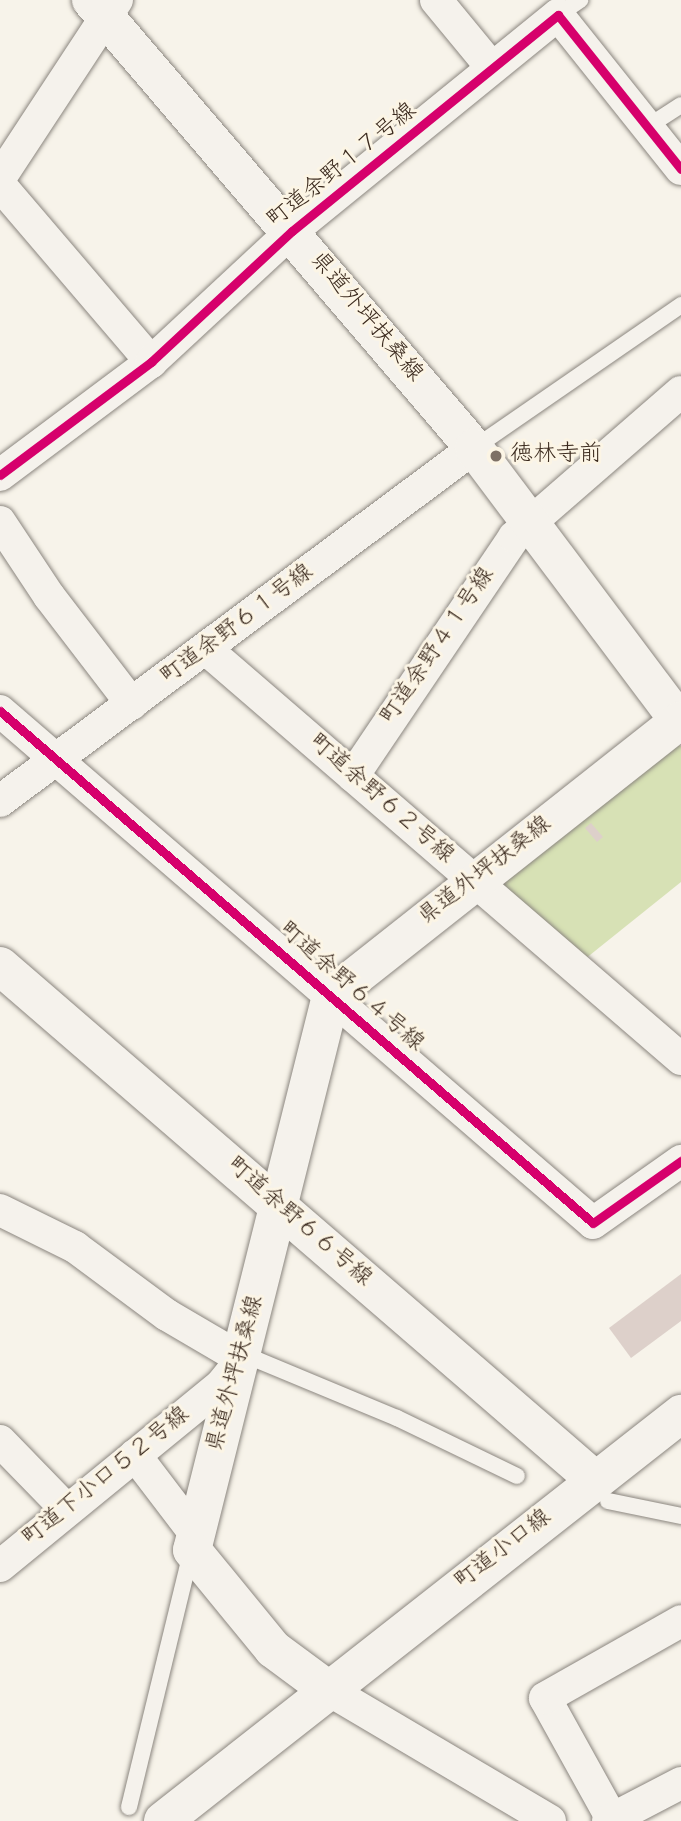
<!DOCTYPE html>
<html>
<head>
<meta charset="utf-8">
<style>
  body { margin:0 }
  #map { position:relative; width:681px; height:1821px; overflow:hidden; background:#f7f3ea; font-family:Dekko,"Klee One",sans-serif }
  div>[style] { position:absolute }
  [style*='--x'] { left:calc(var(--x)*1px); top:calc(var(--y)*1px); width:calc(var(--w)*1px); rotate:calc(var(--a)*1deg) }
  .green>* { inset:0; background:#d7e1b5 }
  .building>* { inset:0; background:#ddd0ca }
  .roads { filter:drop-shadow(0 0 2px #8b867f) drop-shadow(0 0 2px #8b867f) }
  .lane>* { height:16px; margin:-8px; padding:0 8px; transform-origin:8px; border-radius:8px; background:#f5f2ec }
  .street>* { height:32px; margin:-16px; padding:0 16px; transform-origin:16px; border-radius:16px; background:#f5f2ec }
  .secondary>* { height:38px; margin:-19px; padding:0 19px; transform-origin:19px; border-radius:19px; background:#f5f2ec }
  .cycleway>* { height:9px; margin:-4.5px; padding:0 4.5px; transform-origin:4.5px; border-radius:4.5px; background:#d6006c }
  .dots>* { width:19px; height:19px; translate:-50% -50%; box-sizing:border-box; border:4px solid #fcf5e5; border-radius:50% }
  span { translate:-50% -50%; white-space:nowrap; text-align:center; line-height:1.15; -webkit-text-stroke:6px #fcf5e5; paint-order:stroke }
  .street-label { font-size:23px; color:#3b2a1e }
  .poi-label { font-size:23px; color:#3b2a1e }
  .left { translate:0 -50%; text-align:left }
</style>
</head>
<body>
<div id="map">
  <div class="green">
    <div style="clip-path:polygon(670px 743px,681px 746px,681px 882px,585px 959px,503px 888px,504px 875px)"></div>
  </div>
  <div class="building">
    <div style="clip-path:polygon(591px 823px,603px 837px,597px 842px,585px 828px)"></div>
    <div style="clip-path:polygon(681px 1274px,681px 1321px,631px 1358px,609px 1328px)"></div>
  </div>
  <div class="roads">
    <div class="lane">
      <div style="--x:558;--y:15;--w:27;--a:-34"></div>
      <div style="--x:647;--y:127;--w:40;--a:-32.9"></div>
      <div style="--x:474;--y:448;--w:252;--a:-34.6"></div>
      <div style="--x:242;--y:1359;--w:13;--a:0"></div>
      <div style="--x:255;--y:1359;--w:154;--a:22.6"></div>
      <div style="--x:397;--y:1418;--w:133;--a:25.8"></div>
      <div style="--x:608;--y:1501;--w:75;--a:11.6"></div>
      <div style="--x:129;--y:1807;--w:262;--a:-76.3"></div>
    </div>
    <div class="street">
      <div style="--x:436;--y:0;--w:88;--a:50.5"></div>
      <div style="--x:0;--y:178;--w:213;--a:-56.7"></div>
      <div style="--x:0;--y:185;--w:233;--a:49.5"></div>
      <div style="--x:0;--y:475;--w:189;--a:-36.8"></div>
      <div style="--x:151;--y:362;--w:192;--a:-42.9"></div>
      <div style="--x:292;--y:231;--w:343;--a:-39.1"></div>
      <div style="--x:558;--y:15;--w:197;--a:51.4"></div>
      <div style="--x:0;--y:522;--w:89;--a:56.5"></div>
      <div style="--x:49;--y:596;--w:136;--a:52.5"></div>
      <div style="--x:207;--y:650;--w:626;--a:40.79"></div>
      <div style="--x:0;--y:711;--w:783;--a:40.81"></div>
      <div style="--x:593;--y:1223;--w:108;--a:-35.2"></div>
      <div style="--x:353;--y:776;--w:288;--a:-56"></div>
      <div style="--x:514;--y:537;--w:221;--a:-41"></div>
      <div style="--x:0;--y:801;--w:591;--a:-36.68"></div>
      <div style="--x:0;--y:1210;--w:84;--a:26.3"></div>
      <div style="--x:75;--y:1247;--w:114;--a:36.5"></div>
      <div style="--x:167;--y:1315;--w:87;--a:30.4"></div>
      <div style="--x:242;--y:1359;--w:35;--a:129"></div>
      <div style="--x:220;--y:1386;--w:284;--a:140.7"></div>
      <div style="--x:0;--y:1441;--w:96;--a:45.8"></div>
      <div style="--x:135;--y:1455;--w:101;--a:52.7"></div>
      <div style="--x:327;--y:1689;--w:259;--a:30.6"></div>
      <div style="--x:612;--y:1819;--w:138;--a:-119"></div>
      <div style="--x:545;--y:1698;--w:156;--a:-29.5"></div>
      <div style="--x:608;--y:1821;--w:82;--a:-27.5"></div>
    </div>
    <div class="secondary">
      <div style="--x:91;--y:0;--w:589;--a:49.47"></div>
      <div style="--x:474;--y:448;--w:341;--a:53.1"></div>
      <div style="--x:679;--y:721;--w:444;--a:141.7"></div>
      <div style="--x:331;--y:996;--w:571;--a:104.08"></div>
      <div style="--x:192;--y:1550;--w:128;--a:50.7"></div>
      <div style="--x:273;--y:1649;--w:67;--a:36.5"></div>
      <div style="--x:0;--y:966;--w:786;--a:40.82"></div>
      <div style="--x:163;--y:1821;--w:659;--a:-38.16"></div>
    </div>
  </div>
  <div class="cycleway">
    <div style="--x:0;--y:475;--w:189;--a:-36.8"></div>
    <div style="--x:151;--y:362;--w:192;--a:-42.9"></div>
    <div style="--x:292;--y:231;--w:343;--a:-39.1"></div>
    <div style="--x:558;--y:15;--w:197;--a:51.4"></div>
    <div style="--x:0;--y:711;--w:783;--a:40.81"></div>
    <div style="--x:593;--y:1223;--w:108;--a:-35.2"></div>
  </div>
  <div class="dots">
    <div style="left:496px;top:456px;background:#7d7065"></div>
  </div>
  <div class="street-label">
    <span style="left:343px;top:167px;rotate:-39deg">町道余野１７号線</span>
    <span style="left:365px;top:318px;rotate:50deg">県道外坪扶桑線</span>
    <span style="left:238px;top:626px;rotate:-37deg">町道余野６１号線</span>
    <span style="left:439px;top:647px;rotate:-56deg">町道余野４１号線</span>
    <span style="left:380px;top:800px;rotate:41deg">町道余野６２号線</span>
    <span style="left:486px;top:872px;rotate:-38deg">県道外坪扶桑線</span>
    <span style="left:350px;top:988px;rotate:41deg">町道余野６４号線</span>
    <span style="left:298px;top:1223px;rotate:41deg">町道余野６６号線</span>
    <span style="left:237px;top:1374px;rotate:-75deg">県道外坪扶桑線</span>
    <span style="left:107px;top:1478px;rotate:-39deg">町道下小口５２号線</span>
    <span style="left:504px;top:1551px;rotate:-38deg">町道小口線</span>
  </div>
  <div class="poi-label">
    <span class="left" style="left:510px;top:456px">徳林寺前</span>
  </div>
</div>
</body>
</html>
